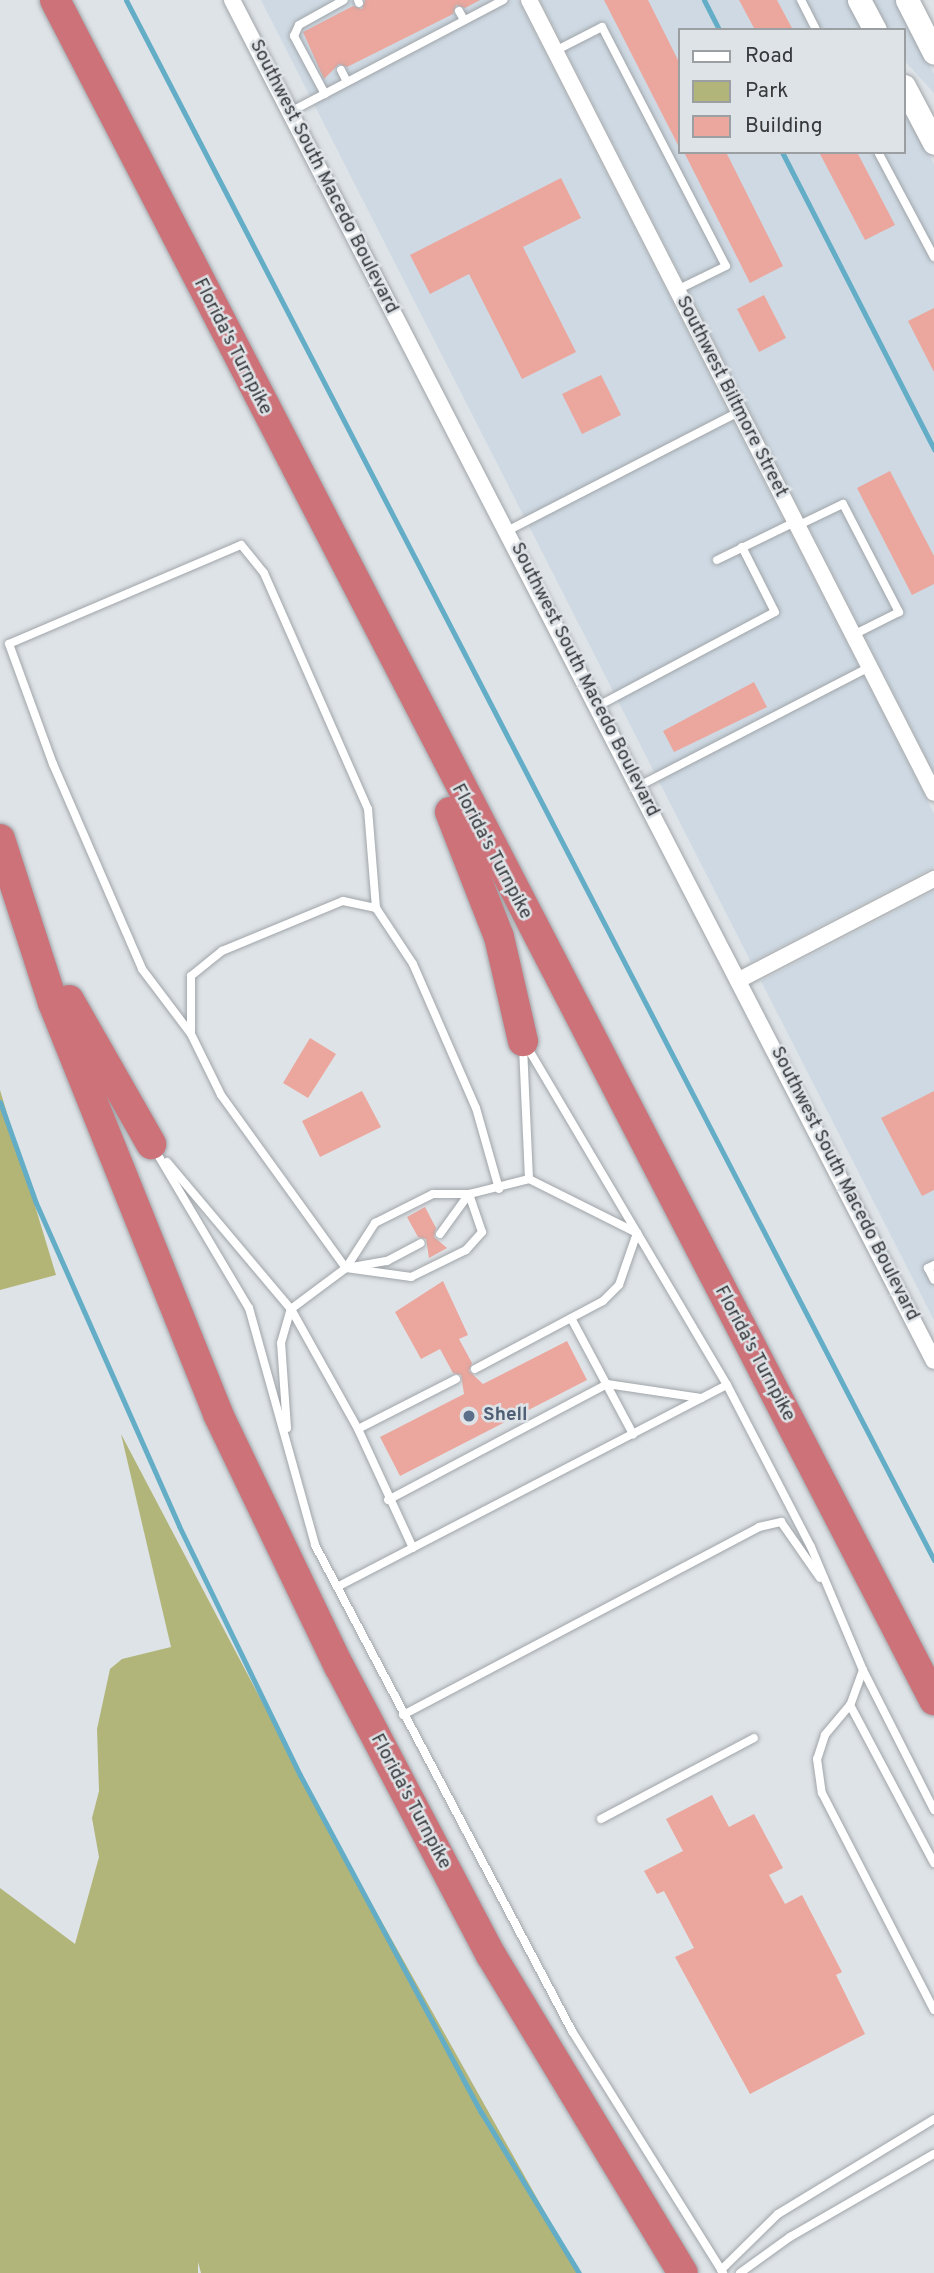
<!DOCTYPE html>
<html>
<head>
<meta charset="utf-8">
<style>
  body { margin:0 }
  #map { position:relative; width:934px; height:2273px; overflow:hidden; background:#dee3e7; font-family:Overpass,sans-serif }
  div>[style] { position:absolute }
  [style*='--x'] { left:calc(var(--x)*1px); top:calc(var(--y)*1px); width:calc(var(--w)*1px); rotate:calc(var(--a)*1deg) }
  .built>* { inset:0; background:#ced9e3 }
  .green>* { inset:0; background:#b2b579 }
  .forest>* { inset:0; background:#b3b577 }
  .stream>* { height:5px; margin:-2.5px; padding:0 2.5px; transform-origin:2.5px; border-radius:2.5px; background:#64adc7 }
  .building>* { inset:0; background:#eba79e }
  .roads { filter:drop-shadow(0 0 2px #a0a5a9) drop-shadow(0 0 2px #a0a5a9) }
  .lane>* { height:8px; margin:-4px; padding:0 4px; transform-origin:4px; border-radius:4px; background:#fff }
  .street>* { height:16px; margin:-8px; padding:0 8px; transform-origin:8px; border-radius:8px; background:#fff }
  .secondary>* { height:23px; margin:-11.5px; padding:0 11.5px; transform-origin:11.5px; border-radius:11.5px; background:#fff }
  .highway>* { height:30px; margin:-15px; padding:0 15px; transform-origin:15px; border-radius:15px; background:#cd7279 }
  .dots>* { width:19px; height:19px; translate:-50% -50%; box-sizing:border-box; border:4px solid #dee3e7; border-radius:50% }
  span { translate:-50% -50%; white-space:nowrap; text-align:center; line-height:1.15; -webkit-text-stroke:5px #dee3e7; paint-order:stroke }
  .street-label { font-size:19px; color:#37393b }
  .service-label { font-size:19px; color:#4e5e75; font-weight:700 }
  .left { translate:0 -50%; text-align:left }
  .legend { position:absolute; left:678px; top:28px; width:228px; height:126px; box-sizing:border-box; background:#dee3e7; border:2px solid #9b9fa2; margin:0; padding:9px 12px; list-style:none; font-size:21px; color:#37393b }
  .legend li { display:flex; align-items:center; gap:14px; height:35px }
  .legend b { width:35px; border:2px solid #9b9fa2 }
</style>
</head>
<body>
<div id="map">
  <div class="built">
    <div style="clip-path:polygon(261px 0,518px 0,934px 814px,934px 867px,751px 962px)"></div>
    <div style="clip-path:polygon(540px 0,849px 0,864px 30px,680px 30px,680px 152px,904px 152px,904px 107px,934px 164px,934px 772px)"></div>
    <div style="clip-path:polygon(870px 0,895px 0,934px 74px,934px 93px,904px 60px,904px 30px,886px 30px)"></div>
    <div style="clip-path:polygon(934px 891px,934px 1320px,761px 981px)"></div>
  </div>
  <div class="green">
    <div style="clip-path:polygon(121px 1434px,319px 1810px,579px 2273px,201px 2273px,198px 2262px,198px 2273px,0 2273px,0 1888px,75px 1944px,99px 1857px,92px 1818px,99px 1791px,97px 1729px,110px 1669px,122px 1659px,171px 1647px)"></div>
  </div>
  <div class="forest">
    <div style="clip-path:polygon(0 1090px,56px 1275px,0 1290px)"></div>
  </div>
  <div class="stream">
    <div style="--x:126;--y:0;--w:1757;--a:62.62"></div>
    <div style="--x:704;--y:0;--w:34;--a:63"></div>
    <div style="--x:782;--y:152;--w:334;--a:62.9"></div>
    <div style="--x:0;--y:1102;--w:107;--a:70.4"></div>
    <div style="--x:36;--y:1203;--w:353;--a:66.1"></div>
    <div style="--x:179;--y:1526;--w:277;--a:64.1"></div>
    <div style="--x:300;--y:1775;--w:383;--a:61.8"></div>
    <div style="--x:481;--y:2112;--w:188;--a:58.7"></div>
  </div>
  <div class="building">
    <div style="clip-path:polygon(365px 0,480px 0,465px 8px,456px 5px,453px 14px,347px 67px,339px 64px,324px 79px,303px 32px,353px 6px,362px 9px)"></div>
    <div style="clip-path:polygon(604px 0,648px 0,680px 64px,680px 149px)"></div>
    <div style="clip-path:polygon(739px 0,777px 0,793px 30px,755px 30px)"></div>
    <div style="clip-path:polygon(684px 152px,726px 152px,783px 266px,750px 283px)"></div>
    <div style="clip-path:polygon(819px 152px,857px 152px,895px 225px,865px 240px)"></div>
    <div style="clip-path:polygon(561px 178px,581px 218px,523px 247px,576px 352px,522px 379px,469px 274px,430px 294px,410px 255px)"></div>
    <div style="clip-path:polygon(764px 295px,786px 338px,759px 352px,737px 309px)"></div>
    <div style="clip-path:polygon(934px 308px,934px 372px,908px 321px)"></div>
    <div style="clip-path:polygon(601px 375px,621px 415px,582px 434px,562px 394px)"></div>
    <div style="clip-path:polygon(890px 471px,934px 556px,934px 584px,912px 595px,857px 488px)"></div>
    <div style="clip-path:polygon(754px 682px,767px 707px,674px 752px,663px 731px)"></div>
    <div style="clip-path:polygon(310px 1038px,336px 1054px,308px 1098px,283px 1083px)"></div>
    <div style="clip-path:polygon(362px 1091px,381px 1127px,320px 1157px,302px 1121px)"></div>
    <div style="clip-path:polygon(934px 1091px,934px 1190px,922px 1196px,881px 1118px)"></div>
    <div style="clip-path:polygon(425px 1207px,436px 1228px,434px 1237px,447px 1248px,429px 1258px,426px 1239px,418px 1237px,407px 1217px)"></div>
    <div style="clip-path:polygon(443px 1281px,468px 1335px,459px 1339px,472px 1363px,469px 1371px,483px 1384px,567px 1341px,587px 1380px,400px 1476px,380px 1437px,464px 1394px,461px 1375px,453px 1373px,440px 1349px,421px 1359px,395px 1312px)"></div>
    <div style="clip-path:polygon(712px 1795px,729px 1827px,754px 1814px,783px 1868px,769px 1875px,785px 1904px,802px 1895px,842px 1972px,836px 1975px,865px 2034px,750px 2094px,675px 1957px,694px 1948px,664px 1891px,657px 1894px,644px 1871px,683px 1851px,666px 1819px)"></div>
  </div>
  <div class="roads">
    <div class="lane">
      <div style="--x:358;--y:0;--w:3;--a:72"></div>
      <div style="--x:801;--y:0;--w:34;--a:63"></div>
      <div style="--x:459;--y:11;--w:10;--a:61"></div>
      <div style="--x:555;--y:51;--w:53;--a:-27.1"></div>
      <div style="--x:602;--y:27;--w:269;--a:62.6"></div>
      <div style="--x:726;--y:266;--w:55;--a:153.9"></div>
      <div style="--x:341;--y:70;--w:13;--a:63"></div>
      <div style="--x:325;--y:94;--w:66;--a:-118.1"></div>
      <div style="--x:294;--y:36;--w:12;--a:-66"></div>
      <div style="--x:299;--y:25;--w:51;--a:-29.1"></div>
      <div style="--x:290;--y:112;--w:241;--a:-27.7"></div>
      <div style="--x:878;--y:152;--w:119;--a:61.9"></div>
      <div style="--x:797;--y:526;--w:51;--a:-25.6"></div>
      <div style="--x:843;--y:504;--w:122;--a:62.6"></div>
      <div style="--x:899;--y:612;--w:51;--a:153.4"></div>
      <div style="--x:507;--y:531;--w:261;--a:-27.2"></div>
      <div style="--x:717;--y:560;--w:87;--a:-26"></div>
      <div style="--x:598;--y:706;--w:200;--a:-28"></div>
      <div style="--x:775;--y:612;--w:73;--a:-116.9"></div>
      <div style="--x:639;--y:786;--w:260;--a:-27.3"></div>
      <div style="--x:376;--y:908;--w:99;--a:-94.6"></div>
      <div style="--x:368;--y:809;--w:258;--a:-113.8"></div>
      <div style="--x:264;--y:573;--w:36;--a:-129"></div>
      <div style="--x:241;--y:545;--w:252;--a:156.9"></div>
      <div style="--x:9;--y:644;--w:128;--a:69.9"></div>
      <div style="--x:53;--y:764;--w:223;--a:66.5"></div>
      <div style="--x:142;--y:969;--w:81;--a:53"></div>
      <div style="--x:191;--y:1034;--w:68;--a:63.8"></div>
      <div style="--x:221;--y:1095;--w:213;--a:54.2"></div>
      <div style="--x:346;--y:1268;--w:66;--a:7.9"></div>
      <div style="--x:411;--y:1277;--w:61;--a:-26.1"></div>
      <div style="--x:466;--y:1250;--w:24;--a:-48"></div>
      <div style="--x:482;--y:1232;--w:40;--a:-108.9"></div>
      <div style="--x:191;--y:1033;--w:57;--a:-90"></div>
      <div style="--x:191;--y:976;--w:40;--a:-39"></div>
      <div style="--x:222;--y:951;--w:131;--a:-22.5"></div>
      <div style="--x:343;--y:901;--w:34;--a:12"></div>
      <div style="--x:376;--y:908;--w:67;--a:56.5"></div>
      <div style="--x:413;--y:964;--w:157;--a:66.4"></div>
      <div style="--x:476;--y:1108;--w:84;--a:74.1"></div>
      <div style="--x:526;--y:1045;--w:395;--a:59.4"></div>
      <div style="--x:727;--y:1385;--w:182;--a:62.6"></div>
      <div style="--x:811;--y:1547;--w:134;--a:67.1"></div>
      <div style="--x:863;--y:1670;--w:157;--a:63.1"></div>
      <div style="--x:523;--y:1047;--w:132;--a:87.4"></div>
      <div style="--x:155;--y:1150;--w:184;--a:59.3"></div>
      <div style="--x:249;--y:1308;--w:246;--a:74.4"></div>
      <div style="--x:315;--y:1545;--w:550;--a:62.13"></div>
      <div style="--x:572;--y:2031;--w:285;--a:58"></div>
      <div style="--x:167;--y:1162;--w:192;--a:49.9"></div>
      <div style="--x:291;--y:1309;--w:137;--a:60.8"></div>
      <div style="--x:358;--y:1429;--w:131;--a:65.2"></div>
      <div style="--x:440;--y:1234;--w:49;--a:-54.1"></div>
      <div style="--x:934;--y:1265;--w:7;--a:153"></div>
      <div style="--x:928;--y:1268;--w:13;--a:63"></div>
      <div style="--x:352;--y:1267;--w:36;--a:-10"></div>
      <div style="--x:387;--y:1261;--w:38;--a:-28"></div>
      <div style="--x:571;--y:1318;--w:132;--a:61.9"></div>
      <div style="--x:287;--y:1428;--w:85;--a:-94"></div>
      <div style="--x:281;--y:1343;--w:35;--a:-74"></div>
      <div style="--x:291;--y:1309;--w:69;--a:-36.7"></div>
      <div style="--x:346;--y:1268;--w:54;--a:-57.2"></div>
      <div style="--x:375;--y:1223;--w:65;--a:-26.6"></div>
      <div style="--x:433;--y:1194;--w:36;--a:0"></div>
      <div style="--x:469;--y:1194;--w:62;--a:-14"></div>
      <div style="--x:529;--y:1179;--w:121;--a:26.6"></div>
      <div style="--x:637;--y:1233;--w:55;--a:109.1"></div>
      <div style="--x:619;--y:1285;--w:23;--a:135"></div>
      <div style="--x:603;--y:1301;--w:145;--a:152"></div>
      <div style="--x:358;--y:1429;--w:110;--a:-27"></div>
      <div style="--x:388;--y:1500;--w:248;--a:-27.9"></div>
      <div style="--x:607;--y:1384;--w:95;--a:8.5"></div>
      <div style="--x:337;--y:1587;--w:439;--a:-27.4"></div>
      <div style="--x:863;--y:1670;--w:37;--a:110"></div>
      <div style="--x:850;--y:1705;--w:39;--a:130"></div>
      <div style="--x:825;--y:1735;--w:25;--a:108"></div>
      <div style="--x:817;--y:1759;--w:34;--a:82"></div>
      <div style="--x:822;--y:1793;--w:244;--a:62.7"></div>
      <div style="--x:850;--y:1705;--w:179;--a:62"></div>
      <div style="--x:403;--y:1715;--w:403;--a:-27.8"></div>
      <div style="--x:759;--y:1527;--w:23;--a:-13"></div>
      <div style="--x:781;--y:1522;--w:68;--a:55.1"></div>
      <div style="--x:601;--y:1819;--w:173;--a:-27.9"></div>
      <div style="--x:721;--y:2270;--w:80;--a:-44.5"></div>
      <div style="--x:778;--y:2214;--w:183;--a:-31.3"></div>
      <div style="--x:740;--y:2273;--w:62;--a:-35.8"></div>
      <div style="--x:790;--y:2237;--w:166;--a:-30"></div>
    </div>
    <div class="street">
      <div style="--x:232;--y:0;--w:1531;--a:62.72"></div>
      <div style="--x:529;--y:0;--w:890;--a:62.95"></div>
      <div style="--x:739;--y:980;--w:220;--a:-27.4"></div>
    </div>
    <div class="secondary">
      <div style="--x:859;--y:0;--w:34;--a:62"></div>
      <div style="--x:907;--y:0;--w:59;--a:63"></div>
      <div style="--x:904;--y:86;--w:64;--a:62.2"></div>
    </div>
    <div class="highway">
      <div style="--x:55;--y:0;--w:1914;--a:62.66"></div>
      <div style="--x:450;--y:812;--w:134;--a:68.6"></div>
      <div style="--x:499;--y:937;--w:107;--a:77"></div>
      <div style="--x:0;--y:839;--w:172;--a:72.1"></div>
      <div style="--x:53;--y:1003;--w:443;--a:68.1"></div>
      <div style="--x:218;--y:1414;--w:280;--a:64.4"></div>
      <div style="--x:339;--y:1666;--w:327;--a:62.3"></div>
      <div style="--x:491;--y:1955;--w:371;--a:58.9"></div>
      <div style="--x:69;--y:1000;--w:166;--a:60.3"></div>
    </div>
  </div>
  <div class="dots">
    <div style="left:469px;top:1416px;background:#5c6f8a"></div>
  </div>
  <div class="street-label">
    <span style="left:323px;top:177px;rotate:63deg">Southwest South Macedo Boulevard</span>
    <span style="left:232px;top:347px;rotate:63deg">Florida's Turnpike</span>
    <span style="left:731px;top:397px;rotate:63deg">Southwest Biltmore Street</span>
    <span style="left:584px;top:680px;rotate:63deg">Southwest South Macedo Boulevard</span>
    <span style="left:491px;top:852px;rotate:62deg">Florida's Turnpike</span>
    <span style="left:844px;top:1184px;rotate:63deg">Southwest South Macedo Boulevard</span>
    <span style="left:754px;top:1354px;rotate:62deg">Florida's Turnpike</span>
    <span style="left:410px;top:1802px;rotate:62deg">Florida's Turnpike</span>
  </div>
  <div class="service-label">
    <span class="left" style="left:483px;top:1416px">Shell</span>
  </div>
  <ul class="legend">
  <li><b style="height:9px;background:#fff"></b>Road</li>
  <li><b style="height:19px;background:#b2b579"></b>Park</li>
  <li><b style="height:19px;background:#eba79e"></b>Building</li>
  </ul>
</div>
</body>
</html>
